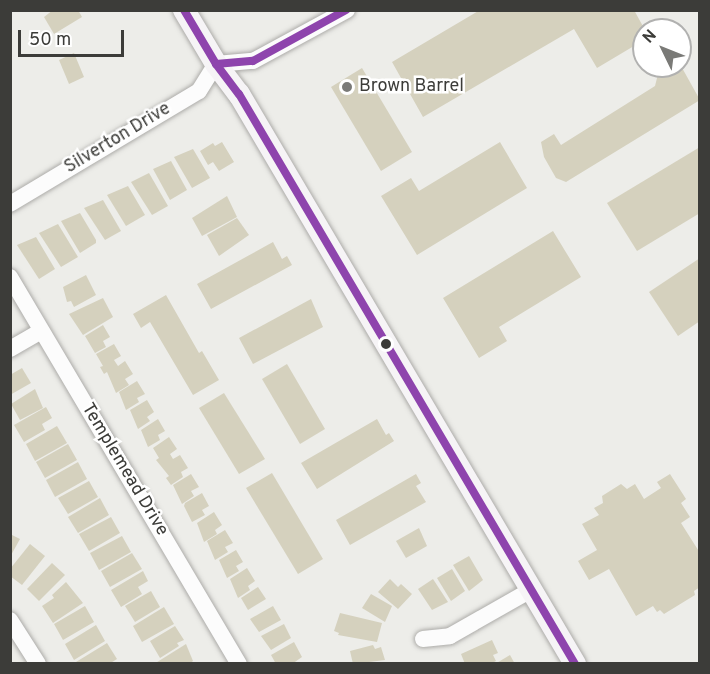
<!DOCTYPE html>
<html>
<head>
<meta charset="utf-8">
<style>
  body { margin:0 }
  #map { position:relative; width:710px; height:674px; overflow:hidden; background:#edede9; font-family:Overpass,sans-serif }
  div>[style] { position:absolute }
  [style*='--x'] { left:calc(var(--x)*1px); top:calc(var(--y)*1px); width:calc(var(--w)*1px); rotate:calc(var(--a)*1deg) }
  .building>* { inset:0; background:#d5d1be }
  .roads { filter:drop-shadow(0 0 2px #adaca9) drop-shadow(0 0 2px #adaca9) }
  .minor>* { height:16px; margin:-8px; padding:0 8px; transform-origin:8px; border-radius:8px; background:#fcfcfc }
  .secondary>* { height:22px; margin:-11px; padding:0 11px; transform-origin:11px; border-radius:11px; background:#f6f4f6 }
  .bus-1>* { height:8px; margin:-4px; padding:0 4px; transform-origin:4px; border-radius:4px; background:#8e44ad }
  .dots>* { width:16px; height:16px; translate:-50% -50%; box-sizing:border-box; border:3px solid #fff; border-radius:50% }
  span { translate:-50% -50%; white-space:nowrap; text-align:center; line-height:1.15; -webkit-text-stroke:5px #fff; paint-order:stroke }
  .poi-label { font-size:18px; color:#3c3c39 }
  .left { translate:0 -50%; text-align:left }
  .street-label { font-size:18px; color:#3c3c39 }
  .frame { position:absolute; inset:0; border:12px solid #3c3c39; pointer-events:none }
  .north { position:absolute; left:632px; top:18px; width:60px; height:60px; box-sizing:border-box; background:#fff; border:2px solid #b1b1b0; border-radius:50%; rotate:313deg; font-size:16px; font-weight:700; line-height:24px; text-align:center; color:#3c3c39 }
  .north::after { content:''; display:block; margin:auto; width:21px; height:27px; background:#7a7a77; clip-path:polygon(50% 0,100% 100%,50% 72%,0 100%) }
  .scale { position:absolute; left:18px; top:30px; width:106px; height:27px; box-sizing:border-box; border:3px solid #3c3c39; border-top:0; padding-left:8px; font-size:18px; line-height:21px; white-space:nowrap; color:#3c3c39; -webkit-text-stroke:4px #fff; paint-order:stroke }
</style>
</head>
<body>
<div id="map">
  <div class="building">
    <div style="clip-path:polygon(53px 10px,78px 10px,82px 17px,54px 34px,44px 17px)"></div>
    <div style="clip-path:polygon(480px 10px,634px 10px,645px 30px,644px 40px,597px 68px,574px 29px,423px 117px,392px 62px)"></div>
    <div style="clip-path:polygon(74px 53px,84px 77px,69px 84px,59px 60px)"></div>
    <div style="clip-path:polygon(671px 66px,681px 66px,700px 100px,566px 182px,556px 178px,544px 157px,541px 142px,554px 134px,561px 145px,655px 86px,658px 74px)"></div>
    <div style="clip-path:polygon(362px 68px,412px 152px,381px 171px,331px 87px)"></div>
    <div style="clip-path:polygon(222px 142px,234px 162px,219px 171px,213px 162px,208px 165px,200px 151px,213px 143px,215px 146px)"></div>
    <div style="clip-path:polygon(500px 142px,527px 188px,417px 255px,381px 196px,411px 178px,419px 191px)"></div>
    <div style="clip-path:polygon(700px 147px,700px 213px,637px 251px,607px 203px)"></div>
    <div style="clip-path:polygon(193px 149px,210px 178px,192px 188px,174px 157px)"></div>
    <div style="clip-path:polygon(171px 161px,187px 190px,170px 200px,153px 169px)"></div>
    <div style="clip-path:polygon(149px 173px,168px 206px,152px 215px,131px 182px)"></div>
    <div style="clip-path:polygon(128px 186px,145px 215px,126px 226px,107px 195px)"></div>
    <div style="clip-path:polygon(227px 196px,237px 217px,202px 236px,192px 218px)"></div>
    <div style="clip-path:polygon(103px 200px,121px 231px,105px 240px,84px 208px)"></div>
    <div style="clip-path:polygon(80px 213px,96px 240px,96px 243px,80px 253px,61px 221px)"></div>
    <div style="clip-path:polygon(237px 218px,249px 235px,219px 256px,207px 235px)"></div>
    <div style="clip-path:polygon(58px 224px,78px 257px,61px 267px,39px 233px)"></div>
    <div style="clip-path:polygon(553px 231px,581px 277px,499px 327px,507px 341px,479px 358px,443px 298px)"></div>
    <div style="clip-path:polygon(36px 237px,55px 269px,39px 279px,17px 245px)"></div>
    <div style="clip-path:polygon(273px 242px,282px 259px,287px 256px,292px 265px,211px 309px,197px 284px)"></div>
    <div style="clip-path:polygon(700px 258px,700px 321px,678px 336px,649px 292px)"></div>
    <div style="clip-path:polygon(86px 275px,96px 295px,74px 307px,71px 301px,67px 302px,63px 287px)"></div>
    <div style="clip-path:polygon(166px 295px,199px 353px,202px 351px,219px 380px,193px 395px,150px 322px,141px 328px,133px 314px)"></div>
    <div style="clip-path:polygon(103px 298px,113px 317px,83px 335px,69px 314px)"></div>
    <div style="clip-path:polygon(311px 299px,323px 327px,253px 364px,239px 338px)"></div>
    <div style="clip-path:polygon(103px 325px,110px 337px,103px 341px,106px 347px,95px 353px,85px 336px)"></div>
    <div style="clip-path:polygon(114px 344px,121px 356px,114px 360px,118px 366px,125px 361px,133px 374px,125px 379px,129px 385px,116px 393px,107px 372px,104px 374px,100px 367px,103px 366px,96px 354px)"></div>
    <div style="clip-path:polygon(287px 364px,325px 429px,300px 444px,262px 379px)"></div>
    <div style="clip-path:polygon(22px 368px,31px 383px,10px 395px,10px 375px)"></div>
    <div style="clip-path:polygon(137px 381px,145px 394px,137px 398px,139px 402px,126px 410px,119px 392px)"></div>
    <div style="clip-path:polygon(35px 389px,43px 408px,20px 420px,11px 404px)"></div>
    <div style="clip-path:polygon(224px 393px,265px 459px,239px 474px,199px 408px)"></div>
    <div style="clip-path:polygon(147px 400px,154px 412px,147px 417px,150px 421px,138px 429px,130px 410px)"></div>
    <div style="clip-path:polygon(46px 407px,52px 418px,42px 424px,45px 430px,24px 442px,14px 425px)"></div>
    <div style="clip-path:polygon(158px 419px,165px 431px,158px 435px,160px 440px,148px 447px,141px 430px)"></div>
    <div style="clip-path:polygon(377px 419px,386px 435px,389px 433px,394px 441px,317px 489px,301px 463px)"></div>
    <div style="clip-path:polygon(57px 426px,67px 443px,35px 461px,26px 444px)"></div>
    <div style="clip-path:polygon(169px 437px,177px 449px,170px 454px,173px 459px,180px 455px,188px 468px,181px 472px,183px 477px,171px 485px,166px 478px,169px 476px,156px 460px,159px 458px,153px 448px)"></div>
    <div style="clip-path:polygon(68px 444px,77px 460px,45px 478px,36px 462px)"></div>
    <div style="clip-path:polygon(78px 462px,87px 479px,55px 497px,46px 480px)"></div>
    <div style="clip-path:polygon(272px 473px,323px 559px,298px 574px,246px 488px)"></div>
    <div style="clip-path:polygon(191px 474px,199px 487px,191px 491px,194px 496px,182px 504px,173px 485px)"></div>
    <div style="clip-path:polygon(416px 474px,421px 483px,416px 486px,426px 502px,350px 545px,336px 520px)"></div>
    <div style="clip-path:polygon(670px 474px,686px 499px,681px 503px,690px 517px,681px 523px,700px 553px,700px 587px,694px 591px,695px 595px,664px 614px,660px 610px,657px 612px,653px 606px,636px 616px,609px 569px,589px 580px,578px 561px,597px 550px,582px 524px,599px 515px,594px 508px,603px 503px,602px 496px,621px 484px,627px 489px,635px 484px,644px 499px,661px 488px,657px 482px)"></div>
    <div style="clip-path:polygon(89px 481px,98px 497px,68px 514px,58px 498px)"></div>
    <div style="clip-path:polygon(202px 493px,209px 506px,202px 510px,205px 515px,192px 522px,184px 506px,185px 503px)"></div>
    <div style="clip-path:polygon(100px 498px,109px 515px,78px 533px,68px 517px)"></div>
    <div style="clip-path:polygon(214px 512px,222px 525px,215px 530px,217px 534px,204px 542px,197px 523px)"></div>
    <div style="clip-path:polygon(111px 517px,120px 533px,89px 551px,79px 534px)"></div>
    <div style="clip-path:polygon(419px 528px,427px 546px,406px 558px,396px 541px)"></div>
    <div style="clip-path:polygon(225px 530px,233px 543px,225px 547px,228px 552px,215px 560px,207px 541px)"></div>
    <div style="clip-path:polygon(10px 534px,20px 539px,10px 557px)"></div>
    <div style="clip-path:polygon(122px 536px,131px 552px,99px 570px,90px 553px)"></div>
    <div style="clip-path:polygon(30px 544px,45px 556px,22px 585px,10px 576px,10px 569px)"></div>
    <div style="clip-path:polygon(236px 550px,243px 562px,236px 566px,239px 571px,227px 578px,219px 560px)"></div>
    <div style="clip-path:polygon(132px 553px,142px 569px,110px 587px,101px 571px)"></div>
    <div style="clip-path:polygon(469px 556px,483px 580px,469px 591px,453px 565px)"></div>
    <div style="clip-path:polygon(52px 563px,65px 575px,39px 601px,27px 589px)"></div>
    <div style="clip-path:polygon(247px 568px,255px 581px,248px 586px,250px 590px,238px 598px,230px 579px)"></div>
    <div style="clip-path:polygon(452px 569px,465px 591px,451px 601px,437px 578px)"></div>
    <div style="clip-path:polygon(143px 571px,148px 581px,138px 587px,142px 594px,121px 607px,111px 590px)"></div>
    <div style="clip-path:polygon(390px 579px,398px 587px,401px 584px,412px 594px,398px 609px,378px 592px)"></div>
    <div style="clip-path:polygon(433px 579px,448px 602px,432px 610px,418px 589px)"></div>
    <div style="clip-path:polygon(66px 582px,83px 603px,53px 623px,42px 606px,54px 598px,52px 595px)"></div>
    <div style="clip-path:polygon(258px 587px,266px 599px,248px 610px,241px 598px)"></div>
    <div style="clip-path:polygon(151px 591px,160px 607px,135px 622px,125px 606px)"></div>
    <div style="clip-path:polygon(371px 594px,392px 606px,385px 622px,362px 608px)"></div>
    <div style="clip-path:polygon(85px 606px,94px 622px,63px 640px,54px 624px)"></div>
    <div style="clip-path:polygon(273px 606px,281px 620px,259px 632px,250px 619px)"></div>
    <div style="clip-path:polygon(164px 607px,174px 624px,142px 642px,133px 626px)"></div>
    <div style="clip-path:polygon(340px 613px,382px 623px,377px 642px,338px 635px,339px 633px,334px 631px)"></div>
    <div style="clip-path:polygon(284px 624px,291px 638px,271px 650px,261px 636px)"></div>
    <div style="clip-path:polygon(96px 625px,105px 641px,74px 660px,65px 644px)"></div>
    <div style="clip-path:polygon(175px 626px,184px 640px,177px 643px,179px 646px,160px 658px,150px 641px)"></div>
    <div style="clip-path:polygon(492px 640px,498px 653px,493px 655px,496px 661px,490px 664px,465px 664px,461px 654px)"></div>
    <div style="clip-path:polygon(294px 642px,302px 657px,292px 664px,276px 664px,271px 655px)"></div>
    <div style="clip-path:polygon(107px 643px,117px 659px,109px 664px,77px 664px,76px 662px)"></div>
    <div style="clip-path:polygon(186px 644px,193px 661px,189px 664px,154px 664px)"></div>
    <div style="clip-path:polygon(373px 645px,375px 649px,381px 647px,385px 660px,353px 664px,350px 651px)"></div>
    <div style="clip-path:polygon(510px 655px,515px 664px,495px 664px)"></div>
  </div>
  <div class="roads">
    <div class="minor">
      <div style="--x:10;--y:204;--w:220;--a:-30.9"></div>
      <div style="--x:199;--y:91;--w:32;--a:-58"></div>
      <div style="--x:216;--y:64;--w:37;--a:-5"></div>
      <div style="--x:253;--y:61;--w:107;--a:-28.5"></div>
      <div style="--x:10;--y:277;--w:450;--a:59.4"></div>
      <div style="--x:10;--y:349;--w:36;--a:-30"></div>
      <div style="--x:10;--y:620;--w:52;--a:57.5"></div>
      <div style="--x:423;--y:639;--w:27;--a:-6"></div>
      <div style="--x:450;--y:636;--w:93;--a:-29.6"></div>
    </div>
    <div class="secondary">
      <div style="--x:184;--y:10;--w:63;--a:59.3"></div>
      <div style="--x:216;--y:64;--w:38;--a:53"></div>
      <div style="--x:239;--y:94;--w:662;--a:59.48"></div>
    </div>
  </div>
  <div class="bus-1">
    <div style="--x:184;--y:10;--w:63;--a:59.3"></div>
    <div style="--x:216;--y:64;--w:38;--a:53"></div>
    <div style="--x:239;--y:94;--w:662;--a:59.48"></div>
    <div style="--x:216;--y:64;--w:37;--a:-5"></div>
    <div style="--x:253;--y:61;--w:106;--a:-28.7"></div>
  </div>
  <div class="dots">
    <div style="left:347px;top:87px;background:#7a7a77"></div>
    <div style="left:386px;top:344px;background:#3c3c39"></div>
  </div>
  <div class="poi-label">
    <span class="left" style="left:359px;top:87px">Brown Barrel</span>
  </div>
  <div class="street-label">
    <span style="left:118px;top:139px;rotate:-31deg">Silverton Drive</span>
    <span style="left:124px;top:470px;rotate:59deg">Templemead Drive</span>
  </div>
  <div class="frame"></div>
  <div class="north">N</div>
  <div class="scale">50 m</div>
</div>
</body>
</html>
